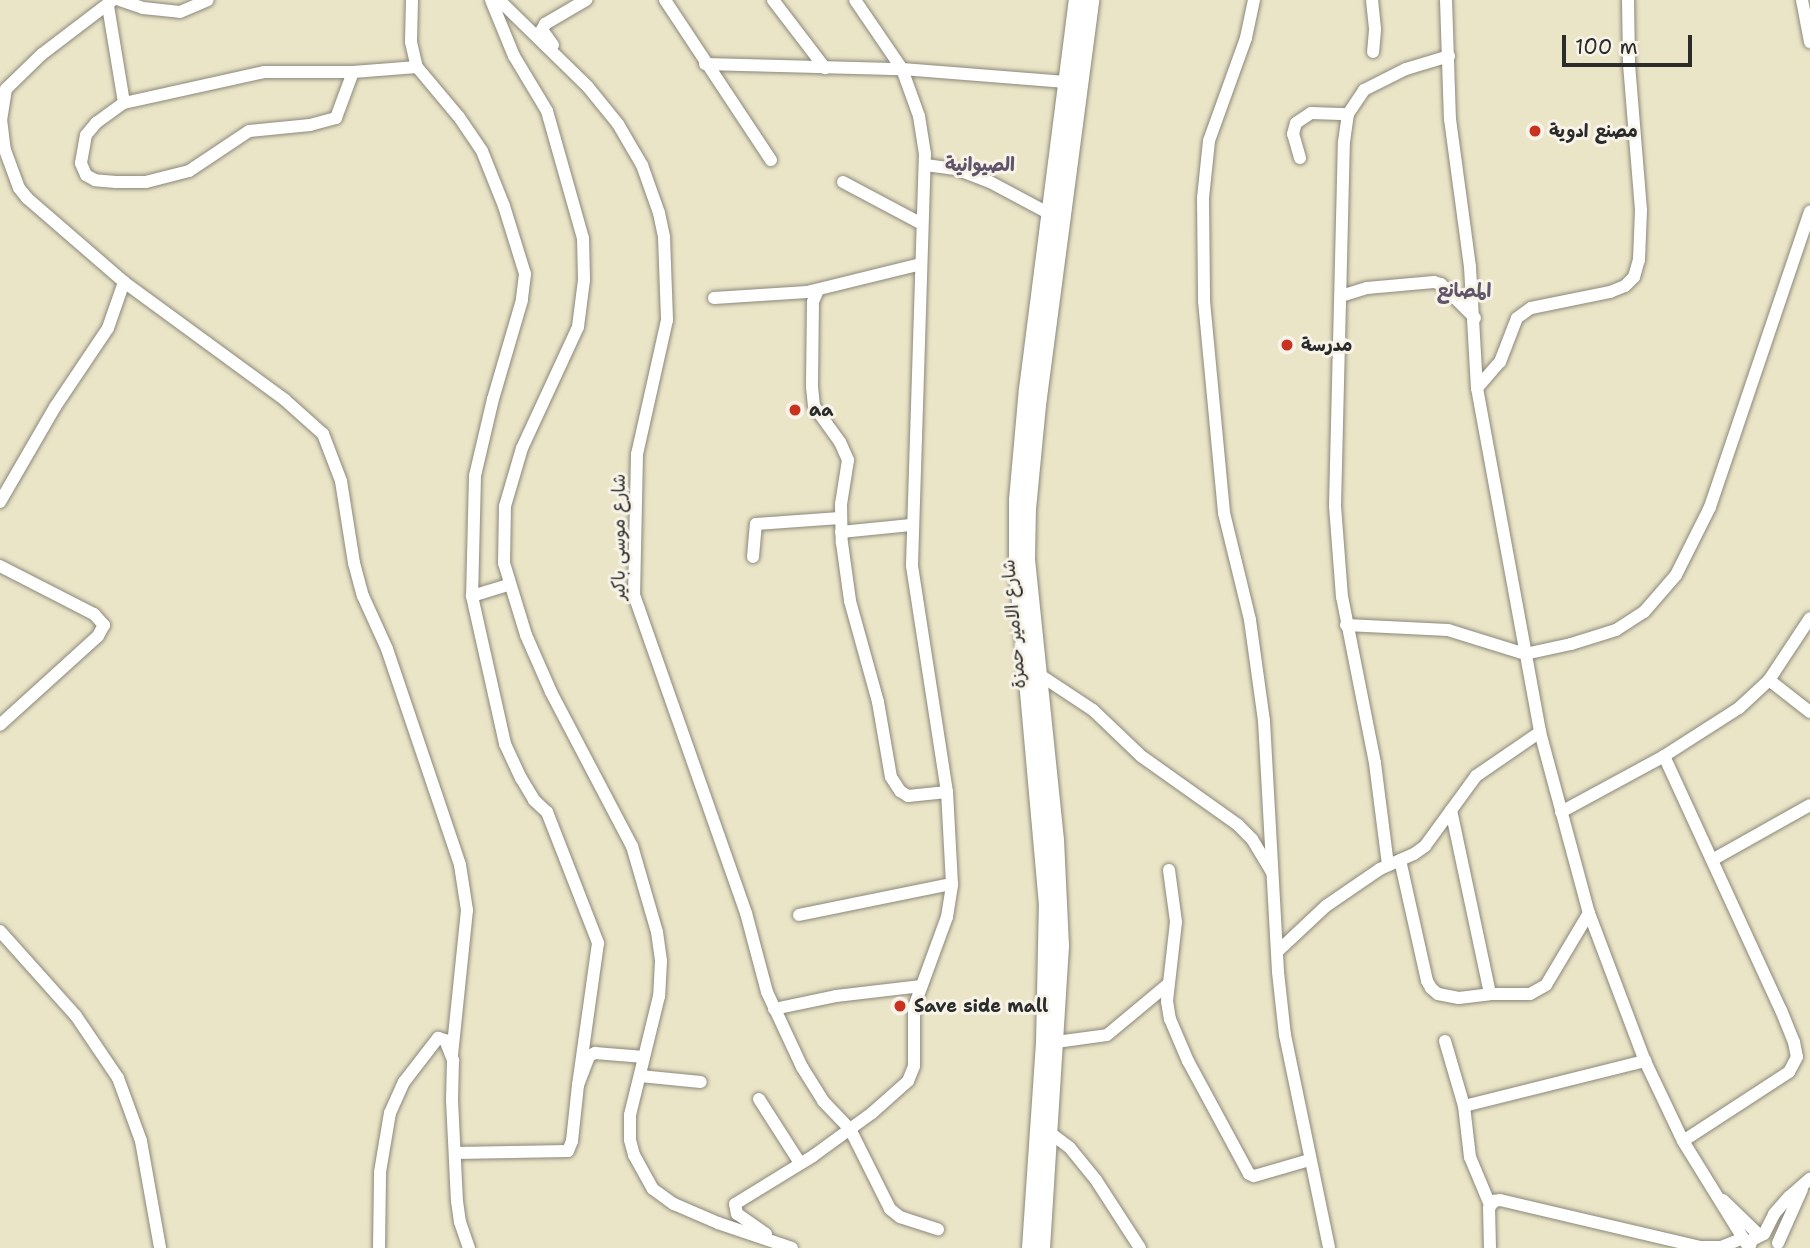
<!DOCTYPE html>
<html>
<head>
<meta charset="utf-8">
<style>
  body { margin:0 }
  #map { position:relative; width:1810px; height:1248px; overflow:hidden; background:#ebe5c8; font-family:"Shantell Sans","Playpen Sans Arabic",sans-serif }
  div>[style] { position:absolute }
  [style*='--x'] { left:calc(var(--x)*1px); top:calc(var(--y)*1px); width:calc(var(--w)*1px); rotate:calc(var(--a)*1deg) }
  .roads { filter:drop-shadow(0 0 2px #8b887a) drop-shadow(0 0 2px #8b887a) }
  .minor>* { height:12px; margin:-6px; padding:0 6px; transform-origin:6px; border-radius:6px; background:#fff }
  .major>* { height:16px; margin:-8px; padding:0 8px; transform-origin:8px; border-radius:8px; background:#fff }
  .dots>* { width:19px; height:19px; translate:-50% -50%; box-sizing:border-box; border:4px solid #f7f3e8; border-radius:50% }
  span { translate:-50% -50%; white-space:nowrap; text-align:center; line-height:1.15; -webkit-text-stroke:6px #f7f3e8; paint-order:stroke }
  .poi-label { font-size:18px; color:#2b2b2b; font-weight:700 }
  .left { translate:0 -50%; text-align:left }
  .street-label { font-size:18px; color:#2b2b2b }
  .neighbourhood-label { font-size:19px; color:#5f556b; font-weight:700 }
  .scale { position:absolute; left:1562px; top:35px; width:130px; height:32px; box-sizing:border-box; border:4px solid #2b2b2b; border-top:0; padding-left:9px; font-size:21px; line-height:24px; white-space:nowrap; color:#2b2b2b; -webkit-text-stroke:5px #f7f3e8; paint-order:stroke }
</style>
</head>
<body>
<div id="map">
  <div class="roads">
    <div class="minor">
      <div style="--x:113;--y:0;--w:89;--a:142.7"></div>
      <div style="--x:42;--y:54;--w:50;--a:135.8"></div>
      <div style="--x:6;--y:89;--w:30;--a:99"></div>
      <div style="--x:1;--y:119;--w:31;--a:83"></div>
      <div style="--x:5;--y:150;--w:40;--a:69.8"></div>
      <div style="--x:19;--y:188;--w:13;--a:51"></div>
      <div style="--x:27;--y:198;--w:128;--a:40.9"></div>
      <div style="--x:124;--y:282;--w:200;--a:36.2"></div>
      <div style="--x:285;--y:400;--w:51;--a:41.8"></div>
      <div style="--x:323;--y:434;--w:50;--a:69"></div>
      <div style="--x:341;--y:481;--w:83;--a:81"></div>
      <div style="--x:354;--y:563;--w:34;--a:75"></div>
      <div style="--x:363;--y:596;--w:58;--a:65.6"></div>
      <div style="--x:387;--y:649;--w:228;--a:71.3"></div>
      <div style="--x:460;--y:865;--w:46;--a:81.2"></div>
      <div style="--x:467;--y:910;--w:145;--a:95.9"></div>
      <div style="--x:120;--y:0;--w:24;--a:19"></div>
      <div style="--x:143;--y:8;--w:37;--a:6"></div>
      <div style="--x:180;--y:12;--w:30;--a:-23"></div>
      <div style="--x:412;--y:0;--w:42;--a:91.4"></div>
      <div style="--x:411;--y:42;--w:26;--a:77"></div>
      <div style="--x:417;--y:67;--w:65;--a:50"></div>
      <div style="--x:459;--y:117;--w:41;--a:55.9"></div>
      <div style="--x:482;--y:151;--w:59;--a:68.2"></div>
      <div style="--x:504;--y:206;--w:71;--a:72.8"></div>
      <div style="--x:525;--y:274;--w:26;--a:97"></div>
      <div style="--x:522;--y:300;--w:103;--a:106.3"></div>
      <div style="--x:493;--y:399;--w:79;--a:103.2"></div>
      <div style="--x:475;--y:476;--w:120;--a:91.4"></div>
      <div style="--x:472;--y:596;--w:152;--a:77.4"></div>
      <div style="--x:505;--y:744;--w:38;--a:65"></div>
      <div style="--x:521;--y:778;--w:26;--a:59"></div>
      <div style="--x:534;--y:800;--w:18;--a:43"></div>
      <div style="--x:547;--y:812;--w:141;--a:68.7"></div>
      <div style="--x:598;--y:943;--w:143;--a:98"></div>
      <div style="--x:491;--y:0;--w:61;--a:67.7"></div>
      <div style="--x:514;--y:56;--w:64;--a:59"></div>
      <div style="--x:547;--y:111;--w:132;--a:74.2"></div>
      <div style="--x:583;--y:238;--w:42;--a:88.6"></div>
      <div style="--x:584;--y:280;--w:47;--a:97.3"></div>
      <div style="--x:578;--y:327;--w:133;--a:114.8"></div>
      <div style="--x:522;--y:448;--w:60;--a:106.3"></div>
      <div style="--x:505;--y:506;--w:57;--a:91"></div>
      <div style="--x:504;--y:563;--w:75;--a:73"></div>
      <div style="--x:526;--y:635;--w:62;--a:66.3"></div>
      <div style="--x:551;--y:692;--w:174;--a:62.3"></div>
      <div style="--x:632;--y:846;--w:90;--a:73.8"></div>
      <div style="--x:657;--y:932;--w:29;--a:82"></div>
      <div style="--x:661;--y:961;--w:35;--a:93"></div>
      <div style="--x:659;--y:996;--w:122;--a:103.7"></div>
      <div style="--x:630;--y:1115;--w:25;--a:90"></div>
      <div style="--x:630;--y:1140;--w:16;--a:75"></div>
      <div style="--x:634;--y:1155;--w:39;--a:61"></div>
      <div style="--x:653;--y:1189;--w:26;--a:36"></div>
      <div style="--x:674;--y:1204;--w:48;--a:23.4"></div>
      <div style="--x:718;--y:1223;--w:78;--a:18.7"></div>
      <div style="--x:499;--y:0;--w:124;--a:44.3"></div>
      <div style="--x:588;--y:87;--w:48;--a:51"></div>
      <div style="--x:618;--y:124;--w:48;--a:59.7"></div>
      <div style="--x:642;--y:165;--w:51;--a:70.5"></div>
      <div style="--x:659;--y:213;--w:25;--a:78"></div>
      <div style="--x:664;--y:237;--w:83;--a:87.9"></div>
      <div style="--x:667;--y:320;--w:137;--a:102.6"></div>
      <div style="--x:637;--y:454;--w:141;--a:91.2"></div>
      <div style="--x:634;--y:595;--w:337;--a:70.6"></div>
      <div style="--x:746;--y:913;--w:82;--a:75.1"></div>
      <div style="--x:767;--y:992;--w:83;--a:65"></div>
      <div style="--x:802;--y:1067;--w:40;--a:58"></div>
      <div style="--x:823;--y:1101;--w:39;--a:46"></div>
      <div style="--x:850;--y:1129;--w:89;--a:63.4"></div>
      <div style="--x:890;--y:1209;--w:13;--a:39"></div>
      <div style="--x:900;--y:1217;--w:40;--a:18"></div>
      <div style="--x:665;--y:0;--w:192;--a:56.5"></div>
      <div style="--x:773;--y:0;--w:86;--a:52.6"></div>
      <div style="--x:1254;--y:0;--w:39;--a:102"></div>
      <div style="--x:1246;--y:38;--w:109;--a:109.8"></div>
      <div style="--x:1209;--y:141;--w:57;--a:96"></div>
      <div style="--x:1203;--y:198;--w:103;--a:89.4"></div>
      <div style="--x:1204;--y:301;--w:213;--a:84.6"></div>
      <div style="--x:1224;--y:513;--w:110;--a:76.3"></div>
      <div style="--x:1250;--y:620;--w:102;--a:82.1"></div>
      <div style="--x:1264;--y:721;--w:251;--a:86.8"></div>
      <div style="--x:1278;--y:972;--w:63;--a:83.7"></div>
      <div style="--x:1285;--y:1035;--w:217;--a:78.3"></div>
      <div style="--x:1372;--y:0;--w:30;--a:84"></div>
      <div style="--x:1375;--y:30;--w:22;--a:95"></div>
      <div style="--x:1446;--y:0;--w:119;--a:88.1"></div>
      <div style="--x:1450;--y:119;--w:149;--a:82.3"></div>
      <div style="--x:1470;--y:267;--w:121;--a:86.7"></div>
      <div style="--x:1477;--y:388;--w:350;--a:79.6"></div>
      <div style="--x:1540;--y:732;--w:188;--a:74.9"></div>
      <div style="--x:1589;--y:913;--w:158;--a:69.3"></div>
      <div style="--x:1645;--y:1061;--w:89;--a:64.6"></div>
      <div style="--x:1683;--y:1141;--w:126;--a:58.3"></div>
      <div style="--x:1802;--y:0;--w:43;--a:79.2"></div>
      <div style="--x:108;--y:6;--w:98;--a:80.6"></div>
      <div style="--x:553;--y:45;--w:19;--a:-126"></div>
      <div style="--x:542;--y:30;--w:7;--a:-63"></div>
      <div style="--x:545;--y:24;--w:48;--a:-30.3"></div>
      <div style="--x:705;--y:64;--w:197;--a:1.5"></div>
      <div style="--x:902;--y:69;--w:168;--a:4.5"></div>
      <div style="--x:353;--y:72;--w:49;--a:110.3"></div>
      <div style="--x:336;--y:118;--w:27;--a:165"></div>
      <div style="--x:310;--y:125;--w:61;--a:174.4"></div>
      <div style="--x:249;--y:131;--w:72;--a:146.3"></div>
      <div style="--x:189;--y:171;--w:44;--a:165.7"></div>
      <div style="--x:146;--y:182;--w:30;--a:180"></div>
      <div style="--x:116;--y:182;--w:21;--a:-175"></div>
      <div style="--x:95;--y:180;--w:10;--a:-151"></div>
      <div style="--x:86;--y:175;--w:13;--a:-113"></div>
      <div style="--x:81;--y:163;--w:28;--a:-80"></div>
      <div style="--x:86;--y:135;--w:16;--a:-50"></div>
      <div style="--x:96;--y:123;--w:34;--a:-36"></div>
      <div style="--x:124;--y:103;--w:143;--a:-12.5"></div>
      <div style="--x:264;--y:72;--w:89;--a:0"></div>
      <div style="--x:353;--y:72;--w:64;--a:-4.5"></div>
      <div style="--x:1300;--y:158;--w:25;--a:-106"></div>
      <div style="--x:1293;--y:134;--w:11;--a:-75"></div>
      <div style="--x:1296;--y:123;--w:18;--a:-34"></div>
      <div style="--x:1311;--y:113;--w:37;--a:2"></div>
      <div style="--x:926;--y:165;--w:30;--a:8"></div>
      <div style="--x:956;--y:169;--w:36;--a:21"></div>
      <div style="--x:990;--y:182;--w:68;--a:28.1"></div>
      <div style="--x:843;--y:182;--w:89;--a:28"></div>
      <div style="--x:818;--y:290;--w:13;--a:113"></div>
      <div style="--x:813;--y:302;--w:85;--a:90.7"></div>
      <div style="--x:812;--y:387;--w:19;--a:84"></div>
      <div style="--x:814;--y:406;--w:44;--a:54.2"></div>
      <div style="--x:840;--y:442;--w:20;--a:66"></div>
      <div style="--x:848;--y:460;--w:45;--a:99"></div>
      <div style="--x:841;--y:504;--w:39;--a:89"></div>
      <div style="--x:842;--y:543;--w:59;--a:82.1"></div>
      <div style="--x:850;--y:601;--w:105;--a:74.5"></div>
      <div style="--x:878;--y:702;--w:76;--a:80.2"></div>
      <div style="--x:891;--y:777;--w:17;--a:57"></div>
      <div style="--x:900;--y:791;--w:9;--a:32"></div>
      <div style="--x:908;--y:796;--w:39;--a:-6"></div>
      <div style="--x:1341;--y:296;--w:27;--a:-17"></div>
      <div style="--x:1367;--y:288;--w:67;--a:-5.1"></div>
      <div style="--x:1434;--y:282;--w:7;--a:16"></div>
      <div style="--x:1441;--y:284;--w:48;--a:45"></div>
      <div style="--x:714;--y:298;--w:93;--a:-3.7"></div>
      <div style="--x:807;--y:292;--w:117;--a:-13.8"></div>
      <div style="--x:1477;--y:388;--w:35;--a:-49"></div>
      <div style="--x:1500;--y:362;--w:47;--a:-68.9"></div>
      <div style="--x:1517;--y:318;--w:17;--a:-36"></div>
      <div style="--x:1531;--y:308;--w:81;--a:-11.4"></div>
      <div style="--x:1610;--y:292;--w:16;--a:-22"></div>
      <div style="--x:1625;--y:286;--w:13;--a:-45"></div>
      <div style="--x:1634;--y:277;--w:18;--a:-74"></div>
      <div style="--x:1639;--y:260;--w:50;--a:-87.7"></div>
      <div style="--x:1641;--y:210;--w:147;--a:-94.7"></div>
      <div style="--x:1629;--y:63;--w:63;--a:-90.9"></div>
      <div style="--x:0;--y:502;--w:110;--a:-59.9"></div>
      <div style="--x:55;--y:407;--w:95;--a:-56.1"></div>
      <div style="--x:108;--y:328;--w:49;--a:-70.8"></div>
      <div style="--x:841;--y:532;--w:70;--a:-5.7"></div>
      <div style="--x:753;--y:557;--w:33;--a:-85"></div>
      <div style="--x:756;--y:524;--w:84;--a:-4.1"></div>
      <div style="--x:0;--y:566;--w:106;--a:27.1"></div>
      <div style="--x:94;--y:614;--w:15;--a:48"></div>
      <div style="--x:104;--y:625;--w:13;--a:119"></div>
      <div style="--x:98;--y:636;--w:132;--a:137.8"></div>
      <div style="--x:472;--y:596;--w:38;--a:-17"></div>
      <div style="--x:1346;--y:625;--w:102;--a:2.8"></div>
      <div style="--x:1448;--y:630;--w:81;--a:17.3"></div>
      <div style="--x:1525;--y:654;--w:47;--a:-12.3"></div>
      <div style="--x:1571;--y:644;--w:47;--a:-17.3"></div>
      <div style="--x:1616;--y:630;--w:33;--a:-33"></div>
      <div style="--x:1644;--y:612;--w:49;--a:-49.1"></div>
      <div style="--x:1676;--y:575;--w:76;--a:-63.4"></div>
      <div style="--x:1710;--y:507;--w:312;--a:-71.3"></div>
      <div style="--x:1037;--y:673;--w:67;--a:33.5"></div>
      <div style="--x:1093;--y:710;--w:66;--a:43.8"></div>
      <div style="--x:1141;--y:756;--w:119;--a:35.4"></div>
      <div style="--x:1238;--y:825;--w:20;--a:45"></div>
      <div style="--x:1252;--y:839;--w:39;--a:59"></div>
      <div style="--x:1769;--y:680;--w:52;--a:38"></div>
      <div style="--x:1664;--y:756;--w:280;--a:65.3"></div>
      <div style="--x:1781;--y:1010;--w:35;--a:68"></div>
      <div style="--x:1794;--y:1042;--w:15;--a:79"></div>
      <div style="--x:1797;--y:1057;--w:17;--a:118"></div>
      <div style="--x:1789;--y:1072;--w:126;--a:146.9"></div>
      <div style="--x:1451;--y:810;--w:188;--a:78"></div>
      <div style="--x:1490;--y:994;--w:40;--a:0"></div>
      <div style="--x:1530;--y:994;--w:18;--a:-29"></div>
      <div style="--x:1546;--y:985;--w:84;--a:-59.2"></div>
      <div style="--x:1561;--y:812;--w:117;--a:-28.5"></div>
      <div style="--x:1664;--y:756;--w:89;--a:-32.6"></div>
      <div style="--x:1739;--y:708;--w:41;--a:-43"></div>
      <div style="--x:1769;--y:680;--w:74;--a:-56.5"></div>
      <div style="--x:1400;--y:860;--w:124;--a:77.4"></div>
      <div style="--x:1427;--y:981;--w:8;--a:60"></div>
      <div style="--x:1431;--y:988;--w:9;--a:41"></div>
      <div style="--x:1438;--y:994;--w:21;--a:11"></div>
      <div style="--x:1459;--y:998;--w:31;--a:-7"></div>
      <div style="--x:1712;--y:860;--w:112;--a:-29.3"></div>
      <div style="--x:1388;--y:865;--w:103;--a:-97.3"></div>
      <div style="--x:1375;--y:763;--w:169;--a:-101.2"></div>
      <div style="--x:1342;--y:597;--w:91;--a:-94.4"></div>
      <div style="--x:1335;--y:506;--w:364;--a:-88.6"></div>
      <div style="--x:1344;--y:142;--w:28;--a:-82"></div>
      <div style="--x:1348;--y:114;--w:29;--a:-56"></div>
      <div style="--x:1364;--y:90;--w:47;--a:-26.6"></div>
      <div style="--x:1406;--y:69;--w:45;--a:-16.8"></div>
      <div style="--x:1169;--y:870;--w:52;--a:82.3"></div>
      <div style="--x:1176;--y:922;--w:80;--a:96.5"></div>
      <div style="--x:1167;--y:1001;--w:18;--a:81"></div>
      <div style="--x:1170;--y:1019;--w:46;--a:66.8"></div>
      <div style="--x:1188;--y:1061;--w:128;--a:61.6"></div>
      <div style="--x:1249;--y:1174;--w:5;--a:22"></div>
      <div style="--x:1254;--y:1176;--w:57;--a:-16.2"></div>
      <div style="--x:799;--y:915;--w:156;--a:-11.5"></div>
      <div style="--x:0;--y:931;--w:114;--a:48.2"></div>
      <div style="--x:76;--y:1016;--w:75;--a:55.9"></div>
      <div style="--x:118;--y:1078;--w:67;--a:69.9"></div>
      <div style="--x:141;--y:1141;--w:109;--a:79.9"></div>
      <div style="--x:1278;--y:951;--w:66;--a:-43.2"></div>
      <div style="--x:1326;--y:906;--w:65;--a:-34.4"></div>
      <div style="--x:1380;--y:869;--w:37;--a:-24"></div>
      <div style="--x:1414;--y:854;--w:14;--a:-36"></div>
      <div style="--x:1425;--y:846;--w:87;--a:-53.9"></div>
      <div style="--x:1476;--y:776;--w:78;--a:-34.5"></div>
      <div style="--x:774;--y:1009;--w:63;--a:-11.8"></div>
      <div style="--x:836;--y:996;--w:86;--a:-6.7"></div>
      <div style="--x:1445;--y:1041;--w:68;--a:73.7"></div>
      <div style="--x:1056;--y:1042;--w:51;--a:-7.8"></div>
      <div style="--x:1107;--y:1035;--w:78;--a:-39.8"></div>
      <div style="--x:640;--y:1076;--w:61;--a:5.6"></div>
      <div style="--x:759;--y:1099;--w:76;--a:57.4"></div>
      <div style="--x:1049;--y:1132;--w:26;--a:37"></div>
      <div style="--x:1070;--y:1148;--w:41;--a:50.9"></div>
      <div style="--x:1096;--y:1180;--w:81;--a:57.1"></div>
      <div style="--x:455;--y:1153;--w:113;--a:-1"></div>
      <div style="--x:568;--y:1151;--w:11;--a:-68"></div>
      <div style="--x:572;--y:1141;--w:56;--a:-83.9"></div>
      <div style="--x:578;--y:1085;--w:31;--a:-69"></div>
      <div style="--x:589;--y:1056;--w:7;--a:-27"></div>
      <div style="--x:595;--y:1053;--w:49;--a:4.7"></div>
      <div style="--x:1723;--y:1200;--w:50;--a:44.2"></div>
      <div style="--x:1490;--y:1205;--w:52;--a:-112.6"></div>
      <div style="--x:1470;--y:1157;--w:51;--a:-96.7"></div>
      <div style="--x:1464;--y:1106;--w:187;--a:-14"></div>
      <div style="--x:766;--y:1234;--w:35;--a:-145"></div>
      <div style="--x:737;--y:1214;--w:10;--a:-101"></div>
      <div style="--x:735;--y:1204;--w:92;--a:-31.6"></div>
      <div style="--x:813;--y:1156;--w:73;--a:-36.1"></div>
      <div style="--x:872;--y:1113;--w:48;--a:-41.6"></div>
      <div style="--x:908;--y:1081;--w:16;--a:-68"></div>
      <div style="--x:914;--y:1066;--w:59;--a:-90"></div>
      <div style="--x:914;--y:1007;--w:96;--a:-69.9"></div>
      <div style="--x:947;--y:917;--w:33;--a:-81"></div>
      <div style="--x:952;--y:884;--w:92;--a:-93.1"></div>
      <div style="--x:947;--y:792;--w:230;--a:-98.8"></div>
      <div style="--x:912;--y:565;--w:411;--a:-88.2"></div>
      <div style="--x:925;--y:154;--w:38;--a:-99"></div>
      <div style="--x:919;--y:116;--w:50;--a:-109.9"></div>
      <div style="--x:902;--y:69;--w:83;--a:-124.3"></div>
      <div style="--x:1778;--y:1243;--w:59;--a:-66"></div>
      <div style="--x:379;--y:1248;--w:76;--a:-89.2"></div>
      <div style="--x:380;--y:1172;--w:60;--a:-80.4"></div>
      <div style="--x:390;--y:1113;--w:34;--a:-66"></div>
      <div style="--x:404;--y:1082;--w:56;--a:-52.3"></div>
      <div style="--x:438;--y:1038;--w:7;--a:16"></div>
      <div style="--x:445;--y:1040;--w:22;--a:68"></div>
      <div style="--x:453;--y:1060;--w:40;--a:91.4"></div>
      <div style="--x:452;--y:1100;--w:101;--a:87.2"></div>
      <div style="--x:457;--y:1201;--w:21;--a:82"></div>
      <div style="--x:460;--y:1222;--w:28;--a:71"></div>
      <div style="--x:1490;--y:1248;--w:40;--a:-91.4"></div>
      <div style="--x:1489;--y:1208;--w:9;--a:-54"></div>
      <div style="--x:1494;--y:1201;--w:6;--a:-9"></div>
      <div style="--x:1500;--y:1200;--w:205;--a:13.2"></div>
      <div style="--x:1700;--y:1247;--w:21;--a:0"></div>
      <div style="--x:1721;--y:1247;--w:24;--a:-22"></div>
      <div style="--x:1749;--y:1248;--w:9;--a:-69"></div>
      <div style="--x:1752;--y:1240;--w:13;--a:-27"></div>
      <div style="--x:1764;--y:1234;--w:22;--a:-63"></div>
      <div style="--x:1774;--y:1214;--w:23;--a:-49"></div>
      <div style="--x:1789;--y:1197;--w:28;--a:-41"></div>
    </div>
    <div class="major">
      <div style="--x:1030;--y:1248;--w:205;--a:-86.1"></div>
      <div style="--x:1044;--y:1043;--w:138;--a:-88.8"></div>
      <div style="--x:1047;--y:905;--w:334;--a:-95.1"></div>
      <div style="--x:1017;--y:572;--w:72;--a:-90"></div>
      <div style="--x:1017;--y:500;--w:111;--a:-84.9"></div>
      <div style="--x:1027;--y:389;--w:392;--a:-82.7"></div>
      <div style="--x:1042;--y:1248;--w:303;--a:-86.4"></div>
      <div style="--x:1061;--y:946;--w:106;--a:-92.7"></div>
      <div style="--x:1056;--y:840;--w:282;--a:-95.9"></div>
      <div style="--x:1027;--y:559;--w:50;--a:-88.9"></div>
      <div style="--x:1028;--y:509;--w:104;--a:-84.5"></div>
      <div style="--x:1038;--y:405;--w:408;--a:-82.5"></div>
    </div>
  </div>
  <div class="dots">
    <div style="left:1535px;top:131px;background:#c8321e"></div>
    <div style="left:1287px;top:345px;background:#c8321e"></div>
    <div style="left:795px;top:410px;background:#c8321e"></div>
    <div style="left:900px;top:1006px;background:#c8321e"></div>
  </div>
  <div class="poi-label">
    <span class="left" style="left:1549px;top:131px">مصنع ادوية</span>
    <span class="left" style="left:1301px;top:345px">مدرسة</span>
    <span class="left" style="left:809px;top:410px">aa</span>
    <span class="left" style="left:914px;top:1006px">Save side mall</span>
  </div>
  <div class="street-label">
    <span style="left:619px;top:537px;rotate:-90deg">شارع موسى باكير</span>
    <span style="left:1014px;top:624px;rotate:-95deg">شارع الامير حمزة</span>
  </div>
  <div class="neighbourhood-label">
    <span style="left:980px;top:165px">الصيوانية</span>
    <span style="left:1464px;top:291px">المصانع</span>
  </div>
  <div class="scale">100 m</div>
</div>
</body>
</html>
